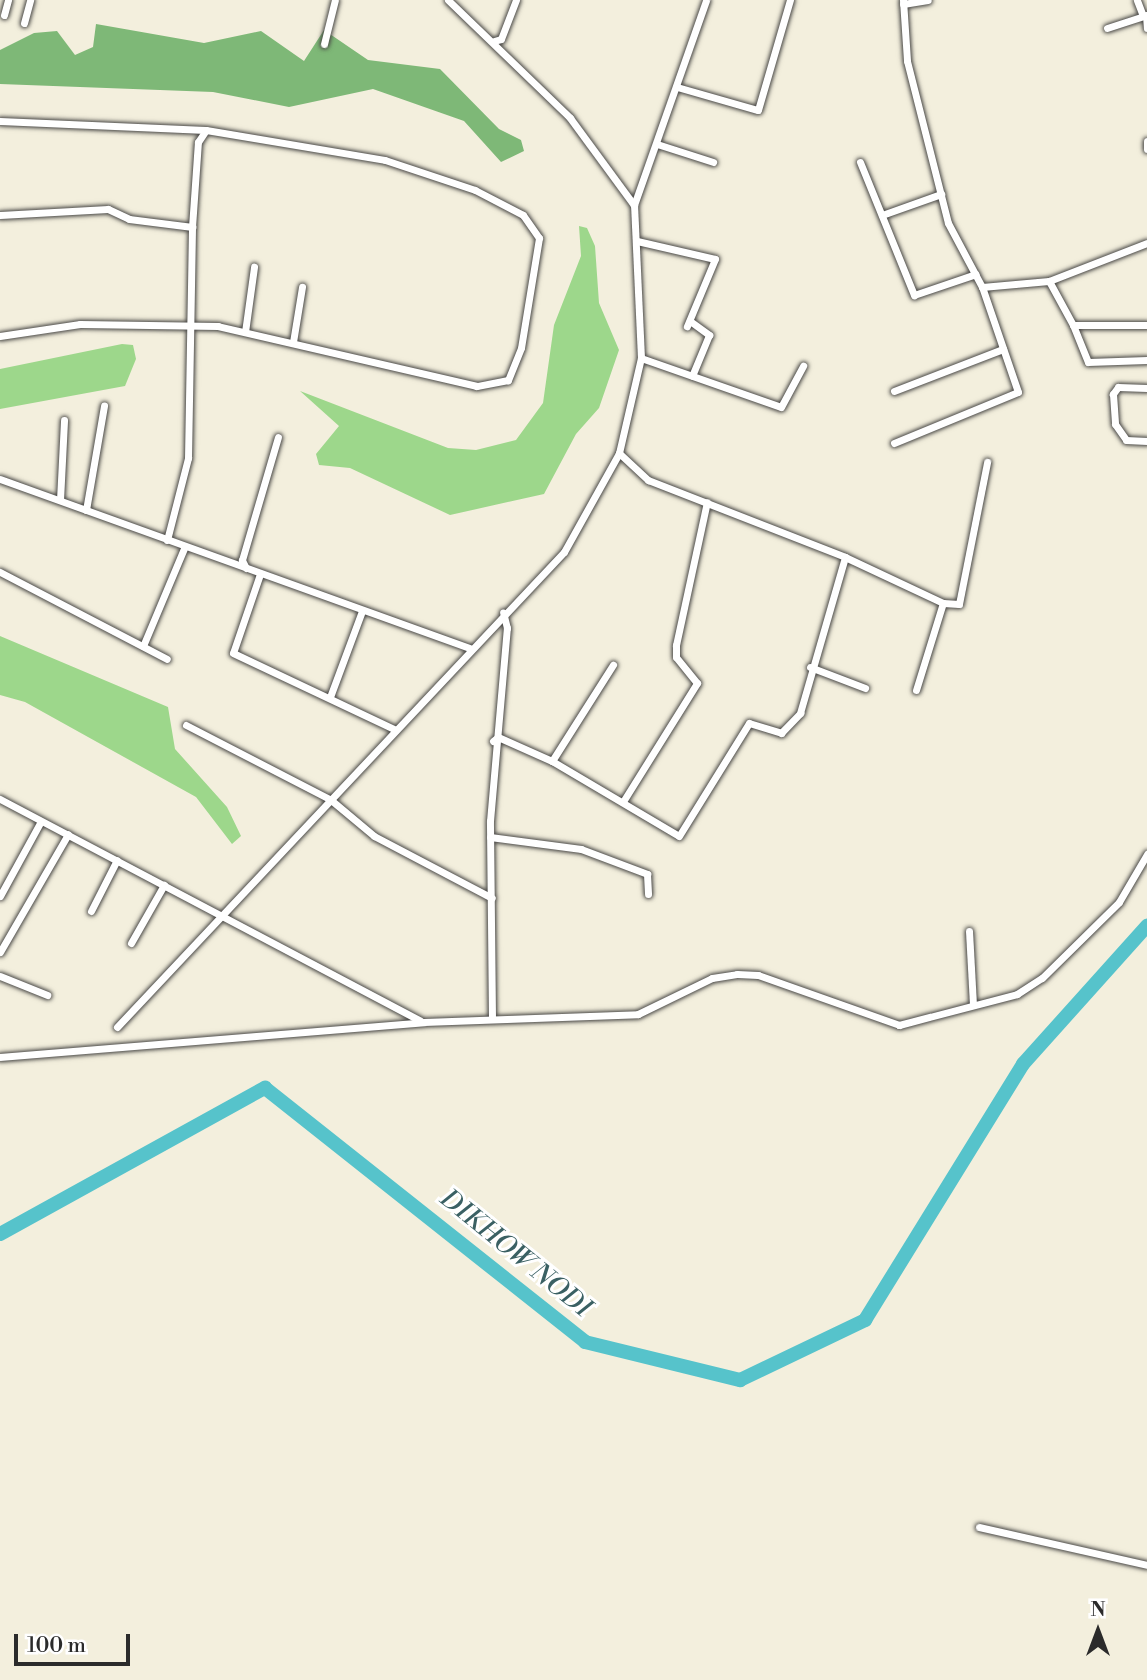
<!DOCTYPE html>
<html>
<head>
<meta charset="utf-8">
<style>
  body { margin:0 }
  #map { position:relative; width:1147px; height:1680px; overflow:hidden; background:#f3efdd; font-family:"Libre Bodoni",serif }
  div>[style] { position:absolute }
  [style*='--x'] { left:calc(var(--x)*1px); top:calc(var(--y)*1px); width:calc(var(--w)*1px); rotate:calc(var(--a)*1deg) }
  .green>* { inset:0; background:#9dd78b }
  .forest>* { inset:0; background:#7eb877 }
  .river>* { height:14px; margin:-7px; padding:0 7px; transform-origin:7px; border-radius:7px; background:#56c3cb }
  .roads { filter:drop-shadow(0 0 2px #494846) drop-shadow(0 0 2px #494846) }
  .street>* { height:7px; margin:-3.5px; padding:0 3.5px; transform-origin:3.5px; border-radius:3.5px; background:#fff }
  span { translate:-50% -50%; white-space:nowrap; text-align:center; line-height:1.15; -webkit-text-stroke:6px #fff; paint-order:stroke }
  .water-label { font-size:26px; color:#3a6063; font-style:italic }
  .north { position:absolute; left:1063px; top:1596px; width:70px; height:70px; -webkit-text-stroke:5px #fff; paint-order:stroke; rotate:0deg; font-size:19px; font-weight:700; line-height:28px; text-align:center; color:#2b2b2b }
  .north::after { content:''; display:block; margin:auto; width:24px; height:32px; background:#2b2b2b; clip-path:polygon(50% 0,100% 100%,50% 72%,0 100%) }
  .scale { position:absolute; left:14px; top:1634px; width:116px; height:32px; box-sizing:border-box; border:4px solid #2b2b2b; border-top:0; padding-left:9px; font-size:21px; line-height:24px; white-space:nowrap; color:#2b2b2b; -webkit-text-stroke:5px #fff; paint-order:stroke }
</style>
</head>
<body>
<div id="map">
  <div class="green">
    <div style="clip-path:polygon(579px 226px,587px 228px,595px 246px,599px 303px,619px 350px,599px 408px,576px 434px,544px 494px,450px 515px,350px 468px,319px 465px,316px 454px,339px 426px,300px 391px,448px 448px,476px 450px,516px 440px,543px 403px,554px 325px,581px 256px)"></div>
    <div style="clip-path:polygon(122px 344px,133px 345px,136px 359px,125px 386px,0 409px,0 369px)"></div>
    <div style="clip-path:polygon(0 636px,168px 707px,175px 749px,227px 807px,241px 836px,232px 844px,196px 797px,25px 702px,0 695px)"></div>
  </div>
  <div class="forest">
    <div style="clip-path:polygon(96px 24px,204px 43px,261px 31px,304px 61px,324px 30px,368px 60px,440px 69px,499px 129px,521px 140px,524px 151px,501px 162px,464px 121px,373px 89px,289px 107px,213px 92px,0 84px,0 50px,34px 33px,57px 31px,75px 55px,93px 47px)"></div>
  </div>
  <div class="river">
    <div style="--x:0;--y:1234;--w:303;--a:-28.9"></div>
    <div style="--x:265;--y:1088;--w:409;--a:38.4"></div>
    <div style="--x:585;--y:1342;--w:160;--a:13.8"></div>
    <div style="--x:740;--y:1380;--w:139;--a:-25.6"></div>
    <div style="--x:865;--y:1320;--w:301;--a:-58.3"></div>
    <div style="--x:1023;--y:1064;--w:186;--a:-48.1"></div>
  </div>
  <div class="roads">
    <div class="street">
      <div style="--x:448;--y:0;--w:170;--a:44"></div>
      <div style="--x:570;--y:118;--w:108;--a:53.7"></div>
      <div style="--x:903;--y:0;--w:61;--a:86.2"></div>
      <div style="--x:907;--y:61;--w:167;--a:75.8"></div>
      <div style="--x:948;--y:223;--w:72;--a:62"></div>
      <div style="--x:982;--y:287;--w:67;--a:-5.1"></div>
      <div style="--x:1049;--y:281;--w:105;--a:-21.2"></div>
      <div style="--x:903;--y:4;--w:25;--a:-9"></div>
      <div style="--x:4;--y:15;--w:16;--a:-75"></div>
      <div style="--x:1146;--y:15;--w:13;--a:86"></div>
      <div style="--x:24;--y:23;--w:24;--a:-75"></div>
      <div style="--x:1107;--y:28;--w:38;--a:-18"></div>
      <div style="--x:1143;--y:16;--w:17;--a:-111"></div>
      <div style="--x:494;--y:41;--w:7;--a:-16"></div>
      <div style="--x:501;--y:39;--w:42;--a:-69"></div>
      <div style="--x:324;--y:44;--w:45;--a:-76"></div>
      <div style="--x:677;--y:87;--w:84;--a:15.9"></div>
      <div style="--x:758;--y:110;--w:115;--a:-73.8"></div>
      <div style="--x:0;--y:121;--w:206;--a:2.5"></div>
      <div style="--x:206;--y:130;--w:181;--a:9.5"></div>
      <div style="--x:385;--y:160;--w:95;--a:18.4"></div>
      <div style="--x:475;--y:190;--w:54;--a:27.5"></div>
      <div style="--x:523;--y:215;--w:28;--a:55"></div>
      <div style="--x:539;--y:238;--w:111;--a:99.3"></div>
      <div style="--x:521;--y:348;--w:35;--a:112"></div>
      <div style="--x:508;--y:380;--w:32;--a:169"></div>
      <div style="--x:477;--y:386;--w:266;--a:-167"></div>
      <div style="--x:218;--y:326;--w:138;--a:-179.2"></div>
      <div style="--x:80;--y:324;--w:81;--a:171.5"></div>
      <div style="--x:1147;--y:141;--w:8;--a:90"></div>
      <div style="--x:657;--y:144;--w:59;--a:17.8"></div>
      <div style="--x:860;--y:162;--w:144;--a:67.9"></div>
      <div style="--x:914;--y:295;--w:65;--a:-18.7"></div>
      <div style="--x:0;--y:215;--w:108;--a:-3.2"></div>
      <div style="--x:108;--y:209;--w:23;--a:25"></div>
      <div style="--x:129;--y:219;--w:64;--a:7.2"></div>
      <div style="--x:882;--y:215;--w:63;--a:-19.6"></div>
      <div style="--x:637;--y:241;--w:80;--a:13"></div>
      <div style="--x:715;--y:259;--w:73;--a:112.7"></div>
      <div style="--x:1049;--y:281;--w:50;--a:61.4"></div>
      <div style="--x:1073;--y:325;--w:74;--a:0"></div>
      <div style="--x:690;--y:321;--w:24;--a:36"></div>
      <div style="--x:709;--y:335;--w:44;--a:112.5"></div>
      <div style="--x:1073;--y:325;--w:40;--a:68"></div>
      <div style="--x:1088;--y:362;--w:59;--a:-1.9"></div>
      <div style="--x:245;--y:332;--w:66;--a:-82.1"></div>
      <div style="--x:293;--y:342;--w:56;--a:-80.7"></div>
      <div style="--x:641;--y:358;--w:148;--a:19.3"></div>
      <div style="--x:781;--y:407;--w:47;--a:-61.8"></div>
      <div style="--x:1147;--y:388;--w:29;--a:-178"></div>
      <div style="--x:1118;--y:387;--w:9;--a:126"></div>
      <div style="--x:1113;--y:394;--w:30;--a:86"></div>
      <div style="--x:1115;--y:424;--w:19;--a:55"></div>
      <div style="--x:1126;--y:440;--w:21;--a:3"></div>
      <div style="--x:894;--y:391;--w:117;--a:-21.1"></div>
      <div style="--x:894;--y:443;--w:134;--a:-22.4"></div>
      <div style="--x:1018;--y:392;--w:111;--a:-108.9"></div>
      <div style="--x:619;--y:453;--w:40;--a:43"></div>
      <div style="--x:648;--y:480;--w:212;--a:21.3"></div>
      <div style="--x:845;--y:557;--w:108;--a:25.1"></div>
      <div style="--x:943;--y:603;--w:16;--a:4"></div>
      <div style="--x:959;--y:604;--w:145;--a:-78.8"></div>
      <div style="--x:0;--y:479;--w:499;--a:19.8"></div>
      <div style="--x:60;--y:500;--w:80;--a:-87.1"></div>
      <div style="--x:86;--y:510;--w:106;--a:-80.2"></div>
      <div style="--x:167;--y:540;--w:85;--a:-75.6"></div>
      <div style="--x:188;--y:458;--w:231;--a:-89"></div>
      <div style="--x:192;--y:227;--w:85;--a:-86"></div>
      <div style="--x:198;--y:142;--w:14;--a:-56"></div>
      <div style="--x:246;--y:568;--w:9;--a:-117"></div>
      <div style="--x:242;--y:560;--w:128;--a:-73.7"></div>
      <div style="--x:0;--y:572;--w:188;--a:27.5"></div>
      <div style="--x:260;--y:574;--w:83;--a:108.9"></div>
      <div style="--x:233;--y:653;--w:180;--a:25.3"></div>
      <div style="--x:143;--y:646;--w:108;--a:-67.2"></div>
      <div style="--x:810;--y:667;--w:59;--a:20.9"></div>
      <div style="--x:916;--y:690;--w:91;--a:-72.8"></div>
      <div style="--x:330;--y:697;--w:92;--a:-69.6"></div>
      <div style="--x:186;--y:725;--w:163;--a:27.3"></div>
      <div style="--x:331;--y:800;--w:56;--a:39.9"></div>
      <div style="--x:374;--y:836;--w:133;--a:27.7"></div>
      <div style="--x:493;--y:741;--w:6;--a:-39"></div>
      <div style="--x:498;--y:737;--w:59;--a:24"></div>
      <div style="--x:552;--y:761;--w:147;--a:30.6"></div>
      <div style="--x:679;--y:836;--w:133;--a:-58.2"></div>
      <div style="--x:749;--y:723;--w:34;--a:17"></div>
      <div style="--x:781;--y:733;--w:28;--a:-46"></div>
      <div style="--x:800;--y:713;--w:162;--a:-73.9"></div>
      <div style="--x:552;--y:761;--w:114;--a:-57.6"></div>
      <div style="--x:0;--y:799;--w:475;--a:27.8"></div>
      <div style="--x:624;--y:800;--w:138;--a:-58"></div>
      <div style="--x:697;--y:683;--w:33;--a:-129"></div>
      <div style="--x:676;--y:657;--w:12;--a:-90"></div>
      <div style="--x:676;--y:645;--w:146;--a:-77.8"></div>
      <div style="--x:490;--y:837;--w:92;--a:7.5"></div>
      <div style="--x:581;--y:849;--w:71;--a:20.7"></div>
      <div style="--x:647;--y:874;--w:20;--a:87"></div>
      <div style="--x:0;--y:896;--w:85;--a:-61.3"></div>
      <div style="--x:91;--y:911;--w:57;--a:-63"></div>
      <div style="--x:969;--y:931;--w:74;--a:86.9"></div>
      <div style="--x:131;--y:943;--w:67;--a:-60.4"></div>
      <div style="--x:0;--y:952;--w:136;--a:-60"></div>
      <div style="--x:0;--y:976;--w:51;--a:22"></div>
      <div style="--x:492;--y:1018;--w:197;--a:-90.6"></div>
      <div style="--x:490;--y:821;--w:194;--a:-85"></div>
      <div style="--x:507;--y:628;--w:16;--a:-104"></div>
      <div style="--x:117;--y:1027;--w:652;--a:-46.74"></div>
      <div style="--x:564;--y:552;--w:113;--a:-60.9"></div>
      <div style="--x:619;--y:453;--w:98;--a:-77"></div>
      <div style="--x:641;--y:358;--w:153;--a:-92.6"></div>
      <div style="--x:634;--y:205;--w:217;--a:-70.6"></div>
      <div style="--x:0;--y:1057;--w:425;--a:-4.7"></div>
      <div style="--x:424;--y:1022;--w:214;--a:-2.1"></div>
      <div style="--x:638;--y:1014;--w:82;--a:-25.9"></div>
      <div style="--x:712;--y:978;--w:25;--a:-9"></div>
      <div style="--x:737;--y:974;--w:21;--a:3"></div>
      <div style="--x:758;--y:975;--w:150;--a:19.5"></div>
      <div style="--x:899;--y:1025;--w:122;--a:-14.7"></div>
      <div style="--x:1017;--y:994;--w:30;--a:-33"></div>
      <div style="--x:1042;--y:978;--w:108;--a:-44.6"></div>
      <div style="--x:1119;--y:902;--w:56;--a:-59.7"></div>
      <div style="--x:979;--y:1527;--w:172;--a:12.7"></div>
    </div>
  </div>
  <div class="water-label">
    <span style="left:515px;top:1254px;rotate:39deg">DIKHOW NODI</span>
  </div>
  <div class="north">N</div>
  <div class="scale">100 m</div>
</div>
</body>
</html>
